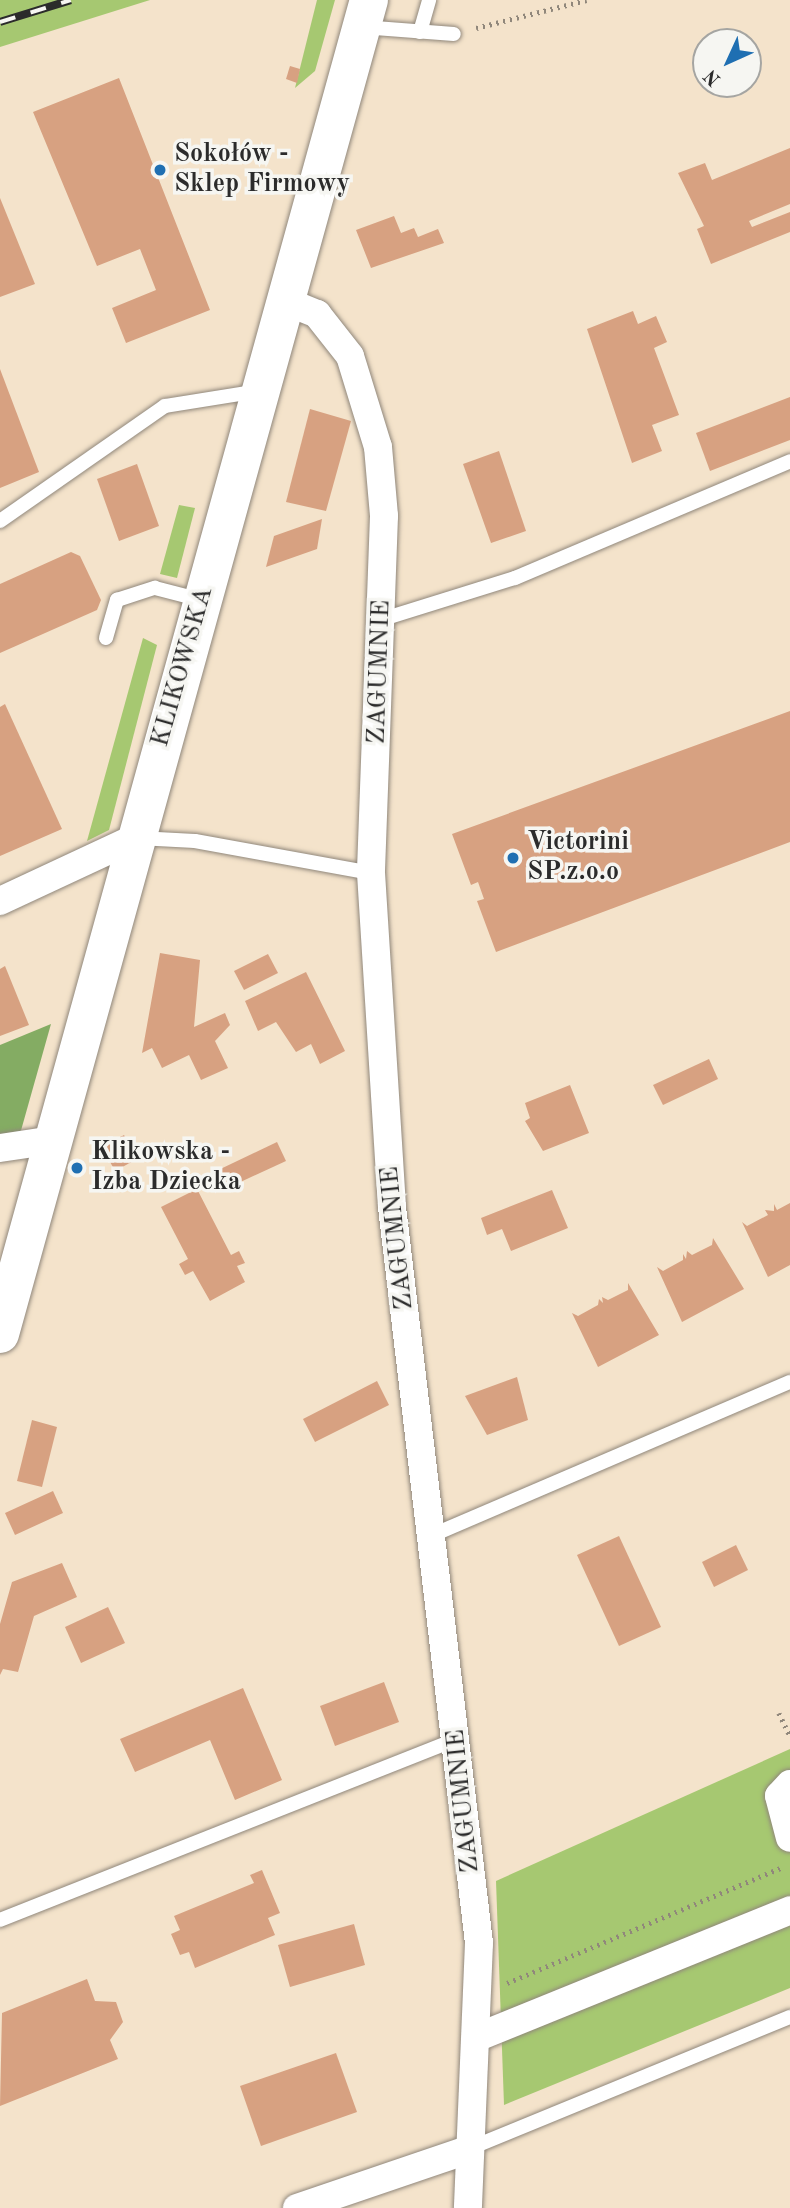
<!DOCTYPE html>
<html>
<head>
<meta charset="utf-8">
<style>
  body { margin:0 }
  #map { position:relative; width:790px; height:2208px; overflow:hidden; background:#f4e3cb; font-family:"Old Standard TT",serif }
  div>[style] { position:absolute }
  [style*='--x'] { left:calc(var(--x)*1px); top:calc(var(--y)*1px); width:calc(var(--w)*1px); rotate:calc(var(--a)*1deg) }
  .green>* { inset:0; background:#a6c871 }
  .forest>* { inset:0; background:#84ac63 }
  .building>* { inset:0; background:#d7a181 }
  .path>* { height:4.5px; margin-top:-2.25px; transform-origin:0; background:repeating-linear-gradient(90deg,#90877b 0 2px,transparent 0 7px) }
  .roads { filter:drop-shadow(0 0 2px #90877b) drop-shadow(0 0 2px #90877b) }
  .lane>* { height:14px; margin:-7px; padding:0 7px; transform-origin:7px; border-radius:7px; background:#fff }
  .street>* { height:28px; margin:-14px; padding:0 14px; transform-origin:14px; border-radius:14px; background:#fff }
  .secondary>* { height:38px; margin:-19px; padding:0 19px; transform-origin:19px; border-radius:19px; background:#fff }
  .rail>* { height:8px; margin-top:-4px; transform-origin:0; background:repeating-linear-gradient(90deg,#f6f6f2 0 16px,#2b2b2b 0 32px); box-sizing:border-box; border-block:2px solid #2b2b2b }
  .dots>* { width:19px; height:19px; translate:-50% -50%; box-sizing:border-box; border:4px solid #f6f6f2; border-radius:50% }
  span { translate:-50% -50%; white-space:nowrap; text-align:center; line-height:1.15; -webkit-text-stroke:7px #f6f6f2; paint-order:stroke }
  .poi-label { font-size:26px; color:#2b2b2b; font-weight:700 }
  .left { translate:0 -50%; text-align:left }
  .street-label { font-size:26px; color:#2b2b2b }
  .north { position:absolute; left:692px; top:28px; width:70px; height:70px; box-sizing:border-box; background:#f6f6f2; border:2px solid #a5a5a2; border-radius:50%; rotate:225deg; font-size:19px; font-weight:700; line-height:28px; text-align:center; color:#2b2b2b }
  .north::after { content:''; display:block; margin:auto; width:24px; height:32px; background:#1f6fb2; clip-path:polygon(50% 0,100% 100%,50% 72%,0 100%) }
</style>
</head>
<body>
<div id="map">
  <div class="green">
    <div style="clip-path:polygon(0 0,150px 0,0 47px)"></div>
    <div style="clip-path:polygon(317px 0,335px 0,315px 71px,295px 88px)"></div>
    <div style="clip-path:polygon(179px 505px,195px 508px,177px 578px,160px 574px)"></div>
    <div style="clip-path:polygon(143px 638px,157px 645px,109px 830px,87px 841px)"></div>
    <div style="clip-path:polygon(790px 1749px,790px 1988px,504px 2105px,496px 1881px)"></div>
  </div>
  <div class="forest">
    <div style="clip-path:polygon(51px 1024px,20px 1134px,0 1140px,0 1045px)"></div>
  </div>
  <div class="building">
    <div style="clip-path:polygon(290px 66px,300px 69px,297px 83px,286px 79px)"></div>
    <div style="clip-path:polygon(119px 78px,210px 310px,126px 343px,112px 308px,156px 290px,140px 249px,97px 266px,33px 112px)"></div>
    <div style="clip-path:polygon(790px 148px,790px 204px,749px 221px,752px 227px,790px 212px,790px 232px,711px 264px,697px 229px,704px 226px,678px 173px,705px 163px,712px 180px)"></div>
    <div style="clip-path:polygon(0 198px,35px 284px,0 297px)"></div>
    <div style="clip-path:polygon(394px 216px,401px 233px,414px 228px,418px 237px,438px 229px,444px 243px,371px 268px,356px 230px)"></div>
    <div style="clip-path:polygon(633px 311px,638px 324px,656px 316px,667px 342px,654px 348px,679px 415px,652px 425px,662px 451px,632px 463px,587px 329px)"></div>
    <div style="clip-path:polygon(0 369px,39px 472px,0 488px)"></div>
    <div style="clip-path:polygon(790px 397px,790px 440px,710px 471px,696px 433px)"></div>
    <div style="clip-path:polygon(310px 409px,351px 421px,326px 511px,286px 502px)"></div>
    <div style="clip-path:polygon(499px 451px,526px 531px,491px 543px,463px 464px)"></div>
    <div style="clip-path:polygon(137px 464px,159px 526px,119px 541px,97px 479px)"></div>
    <div style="clip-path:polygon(322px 519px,317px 549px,266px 567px,274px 536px)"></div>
    <div style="clip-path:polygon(71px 552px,80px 556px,101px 600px,97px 610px,0 653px,0 584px)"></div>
    <div style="clip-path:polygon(5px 704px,62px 829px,0 856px,0 707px)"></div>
    <div style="clip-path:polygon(790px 711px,790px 842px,496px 952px,477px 901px,484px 899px,478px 882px,471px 885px,452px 834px)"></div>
    <div style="clip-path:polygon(160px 953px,200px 960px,194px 1027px,225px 1013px,230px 1025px,215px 1041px,228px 1068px,201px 1080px,189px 1055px,162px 1068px,152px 1048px,142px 1053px)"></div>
    <div style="clip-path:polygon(268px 954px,278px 973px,244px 990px,234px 971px)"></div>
    <div style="clip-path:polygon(5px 966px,29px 1025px,0 1036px,0 969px)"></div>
    <div style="clip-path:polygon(306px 972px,345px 1051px,320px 1064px,311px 1044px,296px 1052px,276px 1022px,258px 1031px,245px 1001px)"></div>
    <div style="clip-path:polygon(709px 1059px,718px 1079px,663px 1105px,653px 1085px)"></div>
    <div style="clip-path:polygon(570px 1085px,589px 1133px,543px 1151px,525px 1121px,530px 1118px,525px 1103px)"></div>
    <div style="clip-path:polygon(124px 1135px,137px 1159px,115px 1171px,102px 1147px)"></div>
    <div style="clip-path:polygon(277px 1142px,286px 1161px,221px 1191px,212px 1173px)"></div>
    <div style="clip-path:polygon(197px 1189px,231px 1255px,239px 1251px,245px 1263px,237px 1266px,245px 1282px,210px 1301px,193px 1271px,185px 1275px,179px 1264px,188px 1259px,161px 1207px)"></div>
    <div style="clip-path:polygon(552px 1190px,568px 1228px,511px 1251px,502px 1229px,487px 1235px,481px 1218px)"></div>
    <div style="clip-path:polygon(790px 1203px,790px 1265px,768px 1277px,742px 1222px,747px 1226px,768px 1215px,765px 1210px,774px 1211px,774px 1204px,777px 1210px)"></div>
    <div style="clip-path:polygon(713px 1238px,744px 1289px,682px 1322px,657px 1267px,663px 1271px,683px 1260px,683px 1254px,686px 1259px,687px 1251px,692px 1255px,712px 1245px)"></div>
    <div style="clip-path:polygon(628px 1283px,659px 1335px,598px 1367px,572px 1313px,578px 1316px,598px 1305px,599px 1299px,603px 1303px,602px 1297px,608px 1300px,628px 1290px)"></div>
    <div style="clip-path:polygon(517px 1377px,528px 1420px,487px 1435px,465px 1396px)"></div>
    <div style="clip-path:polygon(377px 1381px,389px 1405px,315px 1442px,303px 1419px)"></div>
    <div style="clip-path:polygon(32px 1420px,57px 1427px,42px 1487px,17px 1481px)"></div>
    <div style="clip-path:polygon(53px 1491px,63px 1513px,15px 1535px,5px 1513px)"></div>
    <div style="clip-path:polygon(619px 1536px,661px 1627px,619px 1646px,577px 1555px)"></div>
    <div style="clip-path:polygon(736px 1545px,748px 1570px,714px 1587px,702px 1562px)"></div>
    <div style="clip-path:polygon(62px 1563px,77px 1597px,34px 1616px,18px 1672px,3px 1669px,0 1675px,0 1624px,12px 1582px)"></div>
    <div style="clip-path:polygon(108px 1607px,125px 1643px,81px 1663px,65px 1627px)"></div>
    <div style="clip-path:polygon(384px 1682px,399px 1722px,335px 1746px,320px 1706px)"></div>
    <div style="clip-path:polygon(243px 1688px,282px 1780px,235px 1800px,210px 1740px,135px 1772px,120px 1739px)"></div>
    <div style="clip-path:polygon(262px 1870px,280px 1913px,268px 1918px,275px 1935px,195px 1968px,189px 1952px,180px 1955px,171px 1934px,180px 1930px,174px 1916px,254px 1883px,250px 1875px)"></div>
    <div style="clip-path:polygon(354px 1924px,365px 1965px,290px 1987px,278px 1945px)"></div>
    <div style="clip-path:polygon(87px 1979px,95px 2001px,116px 2002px,123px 2022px,110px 2040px,118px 2059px,0 2106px,2px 2013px)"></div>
    <div style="clip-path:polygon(336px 2053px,357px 2112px,261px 2146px,240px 2086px)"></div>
  </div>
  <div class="path">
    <div style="--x:476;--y:28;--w:114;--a:-14.2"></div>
    <div style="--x:779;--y:1713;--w:25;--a:64"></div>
    <div style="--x:507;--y:1983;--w:299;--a:-22.8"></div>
  </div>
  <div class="roads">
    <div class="lane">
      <div style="--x:362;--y:27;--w:92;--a:4.4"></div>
      <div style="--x:420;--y:32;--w:33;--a:-74"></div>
      <div style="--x:0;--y:521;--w:201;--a:-34.9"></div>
      <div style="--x:165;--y:406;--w:95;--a:-9.1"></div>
      <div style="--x:383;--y:619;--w:138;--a:-17.3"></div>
      <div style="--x:515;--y:578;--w:299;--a:-23"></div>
      <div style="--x:106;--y:638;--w:40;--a:-74"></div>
      <div style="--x:117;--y:600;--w:40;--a:-18"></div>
      <div style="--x:155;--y:588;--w:48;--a:14.6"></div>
      <div style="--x:138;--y:838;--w:57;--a:3"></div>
      <div style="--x:195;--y:841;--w:179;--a:10.3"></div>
      <div style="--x:435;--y:1534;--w:386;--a:-23.2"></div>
      <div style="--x:0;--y:1920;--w:492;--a:-21.6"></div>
      <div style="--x:468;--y:2149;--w:348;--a:-22.3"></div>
    </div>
    <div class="street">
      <div style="--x:285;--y:301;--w:35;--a:22"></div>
      <div style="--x:317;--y:314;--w:53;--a:51.8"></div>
      <div style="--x:350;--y:356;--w:95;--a:72.9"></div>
      <div style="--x:378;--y:447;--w:69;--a:85"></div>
      <div style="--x:384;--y:516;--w:357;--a:92.1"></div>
      <div style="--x:371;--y:873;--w:335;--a:86.4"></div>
      <div style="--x:392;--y:1207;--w:741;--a:83.26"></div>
      <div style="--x:479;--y:1943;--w:265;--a:92.4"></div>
      <div style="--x:0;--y:901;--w:149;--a:-25"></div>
      <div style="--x:0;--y:1148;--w:55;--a:-8.4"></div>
      <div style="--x:790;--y:1784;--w:16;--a:133"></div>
      <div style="--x:779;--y:1796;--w:43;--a:75.3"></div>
      <div style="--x:478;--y:2037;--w:337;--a:-22.1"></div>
      <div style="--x:297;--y:2208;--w:180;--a:-18.8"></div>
    </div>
    <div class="secondary">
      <div style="--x:0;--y:1334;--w:1384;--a:-74.54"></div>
    </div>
  </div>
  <div class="rail">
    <div style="--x:0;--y:22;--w:74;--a:-17.2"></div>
  </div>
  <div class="dots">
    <div style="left:160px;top:170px;background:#1f6fb2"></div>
    <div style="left:513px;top:858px;background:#1f6fb2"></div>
    <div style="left:77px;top:1168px;background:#1f6fb2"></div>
  </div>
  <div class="poi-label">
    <span class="left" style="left:174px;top:170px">Sokołów -<br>Sklep Firmowy</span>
    <span class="left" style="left:527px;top:858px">Victorini<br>SP.z.o.o</span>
    <span class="left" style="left:91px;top:1168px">Klikowska -<br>Izba Dziecka</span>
  </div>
  <div class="street-label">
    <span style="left:183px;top:667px;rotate:-74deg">KLIKOWSKA</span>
    <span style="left:380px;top:672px;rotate:-88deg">ZAGUMNIE</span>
    <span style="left:398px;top:1238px;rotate:-96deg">ZAGUMNIE</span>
    <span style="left:464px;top:1801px;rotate:-96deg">ZAGUMNIE</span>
  </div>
  <div class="north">N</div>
</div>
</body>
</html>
